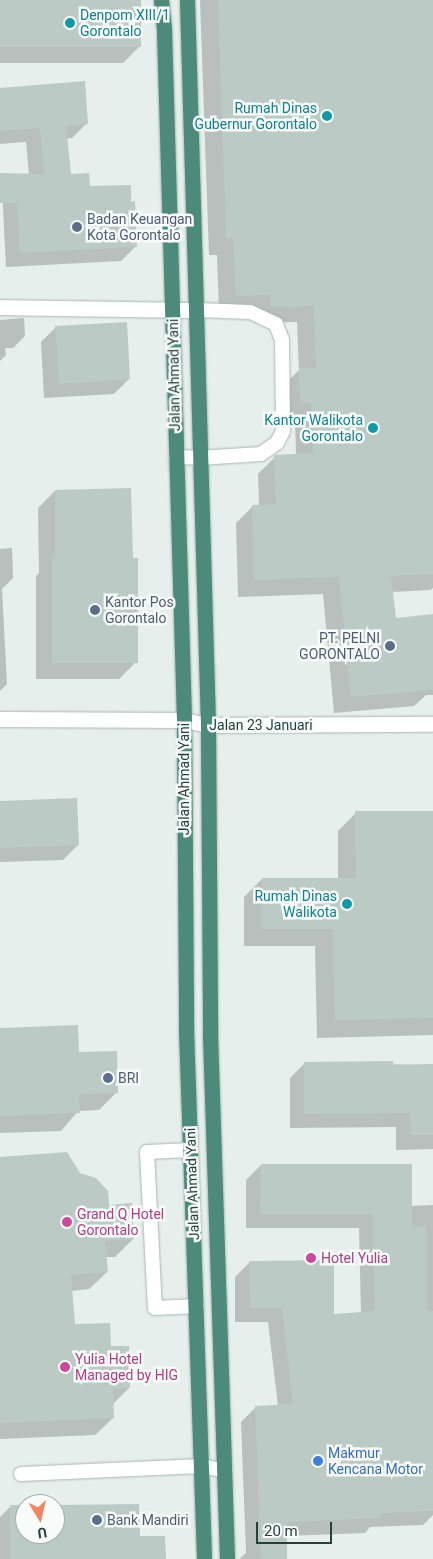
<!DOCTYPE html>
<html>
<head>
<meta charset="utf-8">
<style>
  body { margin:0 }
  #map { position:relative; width:433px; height:1559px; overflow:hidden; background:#e6efeb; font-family:Roboto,sans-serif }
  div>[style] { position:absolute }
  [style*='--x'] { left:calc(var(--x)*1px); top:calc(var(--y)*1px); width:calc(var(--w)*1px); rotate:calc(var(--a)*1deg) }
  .shadow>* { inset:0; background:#0003 }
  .building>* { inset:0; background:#bbcac4 }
  .roads { filter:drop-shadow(0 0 1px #a8b8b2) drop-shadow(0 0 1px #a8b8b2) }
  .service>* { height:14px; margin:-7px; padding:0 7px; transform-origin:7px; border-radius:7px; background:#fff }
  .minor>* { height:15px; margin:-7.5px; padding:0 7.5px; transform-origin:7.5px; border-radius:7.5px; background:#fff }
  .tertiary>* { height:15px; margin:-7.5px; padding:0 7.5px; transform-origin:7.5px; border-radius:7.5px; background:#fff }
  .trunk>* { height:15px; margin:-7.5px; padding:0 7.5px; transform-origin:7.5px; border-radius:7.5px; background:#4c8a7c }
  .dots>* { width:14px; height:14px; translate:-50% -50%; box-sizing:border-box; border:2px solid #f7fbf9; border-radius:50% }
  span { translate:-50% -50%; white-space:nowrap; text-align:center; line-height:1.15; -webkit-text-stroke:5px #f7fbf9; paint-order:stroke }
  .culture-label { font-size:14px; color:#0d838f }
  .left { translate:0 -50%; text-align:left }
  .right { translate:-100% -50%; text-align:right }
  .service-label { font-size:14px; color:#4e5e75 }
  .street-label { font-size:14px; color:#24423a }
  .hotel-label { font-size:14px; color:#b23c85 }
  .shop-label { font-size:14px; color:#366cbe }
  .north { position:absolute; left:15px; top:1494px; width:50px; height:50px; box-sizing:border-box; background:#f7fbf9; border:1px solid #a3b1ad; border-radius:50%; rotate:171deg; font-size:14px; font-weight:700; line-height:20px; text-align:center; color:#24423a }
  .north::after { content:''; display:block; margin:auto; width:18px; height:22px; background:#f4845f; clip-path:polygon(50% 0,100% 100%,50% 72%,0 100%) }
  .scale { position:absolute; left:256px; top:1522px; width:76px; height:22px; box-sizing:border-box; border:2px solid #24423a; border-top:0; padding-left:6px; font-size:15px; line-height:18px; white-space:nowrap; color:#24423a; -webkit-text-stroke:4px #f7fbf9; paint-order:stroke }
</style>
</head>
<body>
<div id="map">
  <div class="shadow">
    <div style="clip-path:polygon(0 0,139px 0,140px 46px,123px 63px,0 63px)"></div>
    <div style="clip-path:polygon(200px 0,433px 0,433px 588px,430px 590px,392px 592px,394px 619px,433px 615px,433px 695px,426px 695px,414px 706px,334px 713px,323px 594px,238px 597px,236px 523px,253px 506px,259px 506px,258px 474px,275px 457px,296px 455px,295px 419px,284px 420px,283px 386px,299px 370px,297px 322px,255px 323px,254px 311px,219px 313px,217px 255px,209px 255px)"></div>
    <div style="clip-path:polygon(0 99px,87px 123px,72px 138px,66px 139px,70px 176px,89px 187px,130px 203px,136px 246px,121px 261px,6px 267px,2px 189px,29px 175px,26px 142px,0 144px)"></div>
    <div style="clip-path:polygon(24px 318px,25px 336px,13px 348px,5px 348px,6px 355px,0 361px,0 320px)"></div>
    <div style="clip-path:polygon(56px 327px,129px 379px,114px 394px,44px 398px,41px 342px)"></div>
    <div style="clip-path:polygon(55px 491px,136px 662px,119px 679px,36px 679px,36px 576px,39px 573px,38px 508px)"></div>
    <div style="clip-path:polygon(12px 548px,13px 578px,2px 589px,7px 684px,0 691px,0 549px)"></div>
    <div style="clip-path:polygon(0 803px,78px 845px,63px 860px,0 862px)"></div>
    <div style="clip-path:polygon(433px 812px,433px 1035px,317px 1038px,315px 946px,244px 946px,244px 897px,262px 879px,338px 880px,338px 831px,356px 813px)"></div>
    <div style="clip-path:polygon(0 1029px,117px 1092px,99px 1110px,78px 1111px,61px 1131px,0 1133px)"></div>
    <div style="clip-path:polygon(305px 1063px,433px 1065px,433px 1149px,396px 1150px,396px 1127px,290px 1128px,290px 1078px)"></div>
    <div style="clip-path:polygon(0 1159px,79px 1174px,133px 1239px,115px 1257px,105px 1257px,107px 1272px,89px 1289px,71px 1291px,74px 1325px,109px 1348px,129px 1388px,112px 1405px,113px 1418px,95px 1435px,0 1439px)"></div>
    <div style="clip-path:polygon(261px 1165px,410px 1206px,433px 1205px,433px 1515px,423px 1525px,370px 1527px,365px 1533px,286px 1536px,286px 1559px,239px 1559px,246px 1553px,241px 1422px,256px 1407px,278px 1406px,268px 1322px,235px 1322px,235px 1277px,250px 1262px,333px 1315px,361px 1313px,359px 1228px,246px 1228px,246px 1180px)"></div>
    <div style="clip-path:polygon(55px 1506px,139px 1538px,164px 1559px,0 1559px,0 1517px,10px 1507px,25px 1507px,25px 1534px,55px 1534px)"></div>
  </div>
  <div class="building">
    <div style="clip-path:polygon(0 0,141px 0,141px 47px,0 47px)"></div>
    <div style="clip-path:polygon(218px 0,433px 0,433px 574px,391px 576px,396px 618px,433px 614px,433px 690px,351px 697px,339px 577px,254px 580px,252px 505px,276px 504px,274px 455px,313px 453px,311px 403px,300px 403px,299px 368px,316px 368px,314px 306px,271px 307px,270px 295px,236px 296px,233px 238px,226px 238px)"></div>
    <div style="clip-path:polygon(85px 81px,88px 124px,66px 126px,71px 174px,89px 173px,90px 186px,131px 185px,131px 202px,135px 201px,137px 247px,20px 253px,17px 203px,0 203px,0 173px,44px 174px,40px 128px,0 131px,0 88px)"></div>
    <div style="clip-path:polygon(127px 322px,130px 379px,59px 384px,55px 326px)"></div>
    <div style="clip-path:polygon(131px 488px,133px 558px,138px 558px,138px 663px,52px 663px,52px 558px,55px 558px,55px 490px)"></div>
    <div style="clip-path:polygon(77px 798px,79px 845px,0 848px,0 801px)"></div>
    <div style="clip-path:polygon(355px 811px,433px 811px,433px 1018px,335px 1020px,333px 929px,262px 929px,262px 878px,356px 878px)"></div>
    <div style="clip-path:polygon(78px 1025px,79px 1052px,117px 1051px,118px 1093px,79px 1094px,80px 1113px,0 1116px,0 1028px)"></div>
    <div style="clip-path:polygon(393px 1061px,393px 1065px,433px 1064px,433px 1135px,411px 1135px,410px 1113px,304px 1114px,304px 1062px)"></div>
    <div style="clip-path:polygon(67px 1152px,80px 1173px,96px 1178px,108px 1191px,109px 1205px,132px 1203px,134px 1239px,105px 1241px,108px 1272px,71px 1275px,75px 1324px,110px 1323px,111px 1346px,129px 1346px,130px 1388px,113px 1389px,114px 1418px,0 1423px,0 1157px)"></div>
    <div style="clip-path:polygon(261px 1164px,412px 1164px,412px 1227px,426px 1226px,427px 1311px,433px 1311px,433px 1511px,381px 1513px,381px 1518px,287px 1522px,287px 1559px,261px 1559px,255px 1406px,293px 1404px,282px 1308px,250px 1308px,249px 1261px,334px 1260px,334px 1314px,375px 1311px,373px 1214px,260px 1214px)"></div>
    <div style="clip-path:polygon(139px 1504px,140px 1536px,165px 1536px,166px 1559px,10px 1559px,10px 1505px,25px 1505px,25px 1534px,55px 1534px,55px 1505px)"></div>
  </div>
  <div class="roads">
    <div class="service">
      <div style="--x:176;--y:457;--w:23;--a:2"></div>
      <div style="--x:199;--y:458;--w:62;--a:-3.7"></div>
      <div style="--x:261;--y:454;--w:19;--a:-35"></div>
      <div style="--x:277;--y:443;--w:13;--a:-63"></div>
      <div style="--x:283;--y:431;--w:91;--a:-90.6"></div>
      <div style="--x:282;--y:340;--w:17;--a:-111"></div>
      <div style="--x:276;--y:324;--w:29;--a:-155"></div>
      <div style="--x:250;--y:312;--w:52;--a:-177.8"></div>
      <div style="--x:191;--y:1150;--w:44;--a:177.4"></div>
      <div style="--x:147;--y:1152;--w:156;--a:87.1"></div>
      <div style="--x:155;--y:1308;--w:42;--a:-2.7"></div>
      <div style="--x:21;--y:1474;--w:181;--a:-2.5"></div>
      <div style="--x:202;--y:1466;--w:24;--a:12"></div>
    </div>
    <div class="minor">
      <div style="--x:0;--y:307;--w:198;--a:0.9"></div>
    </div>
    <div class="tertiary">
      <div style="--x:0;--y:719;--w:184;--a:0.3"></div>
      <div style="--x:184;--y:720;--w:25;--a:12"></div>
      <div style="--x:208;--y:725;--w:225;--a:-0.3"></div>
    </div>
    <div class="trunk">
      <div style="--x:161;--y:0;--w:30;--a:84"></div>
      <div style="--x:164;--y:30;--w:690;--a:88.34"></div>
      <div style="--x:184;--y:720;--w:309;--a:89.6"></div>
      <div style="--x:186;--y:1029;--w:530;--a:88.05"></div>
      <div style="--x:187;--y:0;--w:725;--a:88.34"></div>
      <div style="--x:208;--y:725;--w:310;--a:89.6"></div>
      <div style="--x:210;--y:1035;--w:524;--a:88.14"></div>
    </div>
  </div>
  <div class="dots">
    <div style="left:70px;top:23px;background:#0f9aa8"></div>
    <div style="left:327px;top:116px;background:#0f9aa8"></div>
    <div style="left:77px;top:227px;background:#5c6f8a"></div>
    <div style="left:373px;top:428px;background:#0f9aa8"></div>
    <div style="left:95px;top:610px;background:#5c6f8a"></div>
    <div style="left:390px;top:646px;background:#5c6f8a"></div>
    <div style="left:347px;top:904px;background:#0f9aa8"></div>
    <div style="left:108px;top:1078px;background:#5c6f8a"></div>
    <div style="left:67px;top:1222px;background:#d1479c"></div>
    <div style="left:311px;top:1258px;background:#d1479c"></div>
    <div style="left:65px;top:1367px;background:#d1479c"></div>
    <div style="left:318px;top:1461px;background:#3f7fe0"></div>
    <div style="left:97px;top:1520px;background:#5c6f8a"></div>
  </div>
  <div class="culture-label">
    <span class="left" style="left:80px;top:23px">Denpom XIII/1<br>Gorontalo</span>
    <span class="right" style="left:317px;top:116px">Rumah Dinas<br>Gubernur Gorontalo</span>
    <span class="right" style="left:363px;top:428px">Kantor Walikota<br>Gorontalo</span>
    <span class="right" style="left:337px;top:904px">Rumah Dinas<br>Walikota</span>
  </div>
  <div class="service-label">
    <span class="left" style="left:87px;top:227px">Badan Keuangan<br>Kota Gorontalo</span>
    <span class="left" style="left:105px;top:610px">Kantor Pos<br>Gorontalo</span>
    <span class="right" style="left:380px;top:646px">PT. PELNI<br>GORONTALO</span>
    <span class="left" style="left:118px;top:1078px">BRI</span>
    <span class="left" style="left:107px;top:1520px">Bank Mandiri</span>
  </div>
  <div class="street-label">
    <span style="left:174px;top:375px;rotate:-91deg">Jalan Ahmad Yani</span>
    <span style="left:261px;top:725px">Jalan 23 Januari</span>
    <span style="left:184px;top:779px;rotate:-90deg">Jalan Ahmad Yani</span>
    <span style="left:192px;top:1184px;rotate:-92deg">Jalan Ahmad Yani</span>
  </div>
  <div class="hotel-label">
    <span class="left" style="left:77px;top:1222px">Grand Q Hotel<br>Gorontalo</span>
    <span class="left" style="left:321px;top:1258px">Hotel Yulia</span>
    <span class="left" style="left:75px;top:1367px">Yulia Hotel<br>Managed by HIG</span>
  </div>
  <div class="shop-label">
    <span class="left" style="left:328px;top:1461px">Makmur<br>Kencana Motor</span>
  </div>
  <div class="north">U</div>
  <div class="scale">20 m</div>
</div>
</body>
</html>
